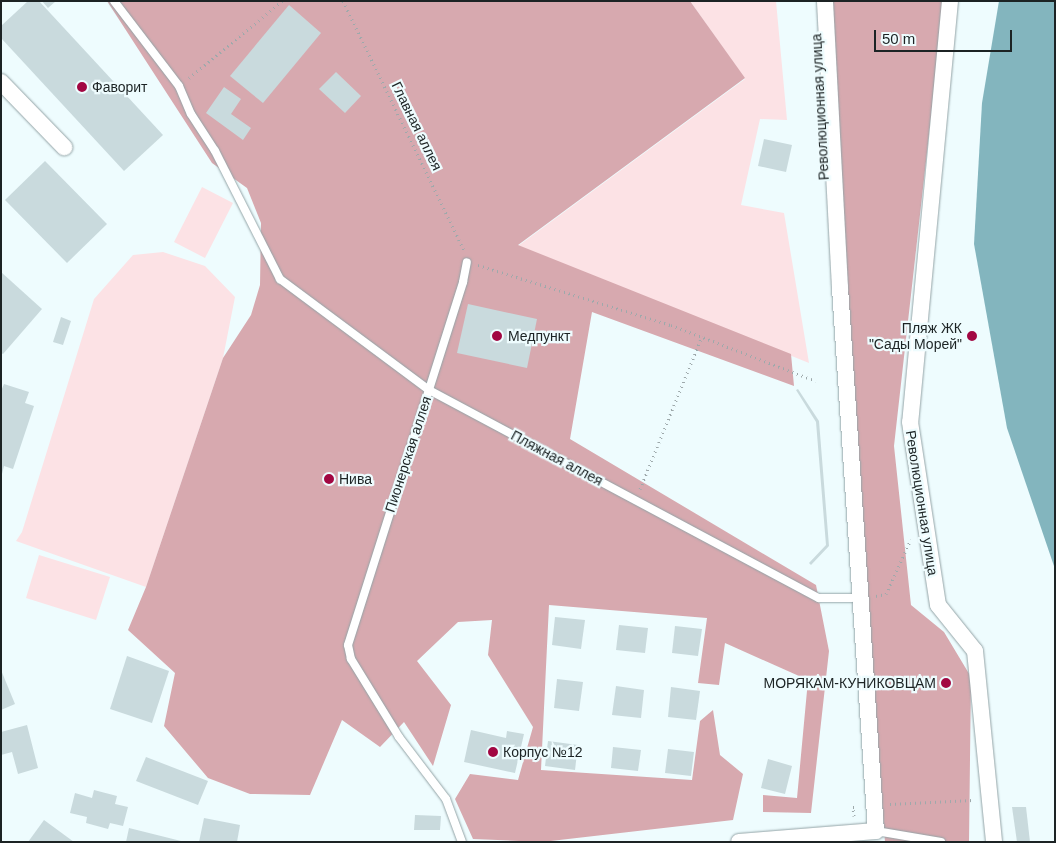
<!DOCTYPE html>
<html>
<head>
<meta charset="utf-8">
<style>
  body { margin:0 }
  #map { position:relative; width:1056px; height:843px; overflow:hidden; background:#eefcfe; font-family:Helvetica,sans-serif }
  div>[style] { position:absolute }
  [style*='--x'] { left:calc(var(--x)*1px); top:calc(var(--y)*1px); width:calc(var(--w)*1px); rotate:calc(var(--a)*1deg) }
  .green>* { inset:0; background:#fce2e5 }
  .forest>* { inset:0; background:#d7a9af }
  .water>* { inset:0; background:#83b5be }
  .building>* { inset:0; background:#c9dadd }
  .path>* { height:3px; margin-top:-1.5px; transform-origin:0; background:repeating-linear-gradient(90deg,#9ea9ab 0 1px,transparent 0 5px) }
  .roads { filter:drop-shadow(0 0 1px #94a4a7) drop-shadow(0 0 1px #94a4a7) }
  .lane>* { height:8px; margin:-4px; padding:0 4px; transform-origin:4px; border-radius:4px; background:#fff }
  .street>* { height:16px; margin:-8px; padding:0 8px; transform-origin:8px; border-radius:8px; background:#fff }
  .dots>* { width:14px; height:14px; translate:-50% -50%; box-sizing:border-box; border:2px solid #eefcfe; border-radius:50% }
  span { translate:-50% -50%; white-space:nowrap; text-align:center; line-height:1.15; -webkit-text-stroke:4.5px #eefcfe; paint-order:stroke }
  .poi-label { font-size:14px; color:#1c2324 }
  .left { translate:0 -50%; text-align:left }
  .right { translate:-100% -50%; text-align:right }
  .street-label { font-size:14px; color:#1c2324 }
  .frame { position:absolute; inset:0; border:2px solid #1c2324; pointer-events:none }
  .scale { position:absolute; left:874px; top:30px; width:138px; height:22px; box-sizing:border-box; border:2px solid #1c2324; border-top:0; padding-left:6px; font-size:15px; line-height:18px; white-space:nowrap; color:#1c2324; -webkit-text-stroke:4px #eefcfe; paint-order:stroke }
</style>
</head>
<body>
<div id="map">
  <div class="green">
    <div style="clip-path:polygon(690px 1px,776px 1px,787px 120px,760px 119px,741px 205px,784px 213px,809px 363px,518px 246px,745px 79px)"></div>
    <div style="clip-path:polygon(202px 187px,233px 203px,205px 258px,174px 242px)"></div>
    <div style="clip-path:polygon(163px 252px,205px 266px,235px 297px,223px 358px,146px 587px,16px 541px,22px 532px,94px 299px,133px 255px)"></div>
    <div style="clip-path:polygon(39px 555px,110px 577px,96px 620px,26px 598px)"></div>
  </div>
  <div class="forest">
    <div style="clip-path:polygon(107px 1px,690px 1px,745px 78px,518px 245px,791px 354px,794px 386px,592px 312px,570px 439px,816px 585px,829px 651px,811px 813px,763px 812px,763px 795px,797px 798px,808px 680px,725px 643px,719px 685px,698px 683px,707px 618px,549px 605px,541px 770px,692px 780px,700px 721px,713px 710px,720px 755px,743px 774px,733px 820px,542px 842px,473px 839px,455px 799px,470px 774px,518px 780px,533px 727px,488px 655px,492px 620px,458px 622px,417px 661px,451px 705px,433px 766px,404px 722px,380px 747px,342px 720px,310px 795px,250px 794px,208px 778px,164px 726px,175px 673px,128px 630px,146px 587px,223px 358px,251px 315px,260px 285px,261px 223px,247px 188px,212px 163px)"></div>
    <div style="clip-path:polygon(832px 1px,944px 1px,894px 446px,911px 605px,944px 632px,971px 677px,969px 842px,885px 842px,851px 388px)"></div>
  </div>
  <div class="water">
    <div style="clip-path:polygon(999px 1px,1055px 1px,1055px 569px,1007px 428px,974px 244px,982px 103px)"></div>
  </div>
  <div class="building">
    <div style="clip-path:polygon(28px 1px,39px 1px,163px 135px,124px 171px,1px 38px,1px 26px)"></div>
    <div style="clip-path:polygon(42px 1px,56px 1px,48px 8px)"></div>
    <div style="clip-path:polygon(289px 5px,321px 33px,263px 103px,230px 76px)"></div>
    <div style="clip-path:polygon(336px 72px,361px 96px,345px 113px,319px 89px)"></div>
    <div style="clip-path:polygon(224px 87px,241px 99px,231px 114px,251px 128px,243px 140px,206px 113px)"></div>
    <div style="clip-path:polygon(764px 139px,792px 145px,786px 172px,758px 166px)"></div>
    <div style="clip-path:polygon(45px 161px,107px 224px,67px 263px,5px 200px)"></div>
    <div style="clip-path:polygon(1px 272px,42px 309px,3px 354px,1px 353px)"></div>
    <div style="clip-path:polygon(468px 304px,537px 319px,527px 368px,457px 353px)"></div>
    <div style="clip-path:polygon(61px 317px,71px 321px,63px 345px,53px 342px)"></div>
    <div style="clip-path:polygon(4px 384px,29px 392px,25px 403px,34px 406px,13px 469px,4px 466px,2px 474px,1px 391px)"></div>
    <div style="clip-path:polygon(798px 389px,819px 421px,829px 546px,811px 565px,809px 563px,826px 545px,816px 422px,796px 390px)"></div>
    <div style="clip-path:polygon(555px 617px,585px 620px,581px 649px,552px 645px)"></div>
    <div style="clip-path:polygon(619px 625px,648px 628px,645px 653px,616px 650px)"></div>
    <div style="clip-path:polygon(675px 626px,702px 629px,698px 656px,672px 653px)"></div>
    <div style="clip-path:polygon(127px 656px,169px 671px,152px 723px,110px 709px)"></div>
    <div style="clip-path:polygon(1px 670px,15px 704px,1px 710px)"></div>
    <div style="clip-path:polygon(557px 679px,583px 682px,579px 711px,554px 708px)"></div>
    <div style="clip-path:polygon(616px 686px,644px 690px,641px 718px,612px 715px)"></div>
    <div style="clip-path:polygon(671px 687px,700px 691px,696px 720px,668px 717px)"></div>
    <div style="clip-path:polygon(27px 725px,38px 768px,18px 774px,12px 752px,1px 755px,1px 732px)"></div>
    <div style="clip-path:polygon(471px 730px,506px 738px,507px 731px,524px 734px,515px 773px,464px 762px)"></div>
    <div style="clip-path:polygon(548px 741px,578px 745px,575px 770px,545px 766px)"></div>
    <div style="clip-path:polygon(613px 747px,641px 750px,638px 771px,611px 768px)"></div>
    <div style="clip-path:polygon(668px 749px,694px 752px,691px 776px,665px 773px)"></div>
    <div style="clip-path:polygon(146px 757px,208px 781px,198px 805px,136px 781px)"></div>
    <div style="clip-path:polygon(768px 759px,792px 766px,785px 794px,761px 788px)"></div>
    <div style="clip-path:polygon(94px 790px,117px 796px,115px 804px,128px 807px,123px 826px,110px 823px,108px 829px,86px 823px,87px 817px,70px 813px,75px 793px,92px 798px)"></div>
    <div style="clip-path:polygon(1012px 807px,1026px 807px,1030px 842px,1017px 842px)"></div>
    <div style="clip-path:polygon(415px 815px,441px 816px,440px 830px,414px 830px)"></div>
    <div style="clip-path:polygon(204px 818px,240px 825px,237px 842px,199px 842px)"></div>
    <div style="clip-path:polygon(44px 820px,74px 842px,28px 842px)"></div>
    <div style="clip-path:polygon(129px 828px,181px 841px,181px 842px,126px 842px)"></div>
  </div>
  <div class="path">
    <div style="--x:343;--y:1;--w:277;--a:64.1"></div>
    <div style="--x:189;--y:78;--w:121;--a:-39.6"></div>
    <div style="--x:478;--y:265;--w:202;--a:17.3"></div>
    <div style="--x:671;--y:325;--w:155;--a:21.1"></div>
    <div style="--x:640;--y:489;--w:165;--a:-67.9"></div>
    <div style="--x:876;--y:596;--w:10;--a:-11"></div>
    <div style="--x:886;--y:594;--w:60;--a:-65.6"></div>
    <div style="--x:890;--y:804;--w:83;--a:-2.8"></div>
    <div style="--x:854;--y:816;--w:9;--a:-96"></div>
    <div style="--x:853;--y:807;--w:5;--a:0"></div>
  </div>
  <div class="roads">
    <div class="lane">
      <div style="--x:114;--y:1;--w:107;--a:52.6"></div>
      <div style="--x:179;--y:86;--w:30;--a:67"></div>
      <div style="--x:191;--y:114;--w:44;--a:57"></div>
      <div style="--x:215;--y:151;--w:144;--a:63.1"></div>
      <div style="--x:280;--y:279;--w:186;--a:36.7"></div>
      <div style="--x:429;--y:390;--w:442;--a:28.1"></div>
      <div style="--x:819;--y:598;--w:33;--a:0"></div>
      <div style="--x:876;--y:831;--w:66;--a:9.6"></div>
      <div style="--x:462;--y:842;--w:46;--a:-110.4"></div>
      <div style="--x:446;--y:799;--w:78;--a:-127.2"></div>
      <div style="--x:399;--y:737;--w:92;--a:-121.6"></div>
      <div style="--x:351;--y:659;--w:14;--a:-102"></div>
      <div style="--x:348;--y:645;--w:381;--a:-72.4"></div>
      <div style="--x:463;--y:282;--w:20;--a:-79"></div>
    </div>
    <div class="street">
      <div style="--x:950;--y:1;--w:423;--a:95.4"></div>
      <div style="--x:910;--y:422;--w:185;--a:81.3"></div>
      <div style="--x:938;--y:605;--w:59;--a:51.2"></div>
      <div style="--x:975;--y:651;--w:192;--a:84.3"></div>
      <div style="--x:1;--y:82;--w:91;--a:45.9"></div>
      <div style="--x:739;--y:842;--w:137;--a:-4.6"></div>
      <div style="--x:876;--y:831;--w:544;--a:-93.79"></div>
      <div style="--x:840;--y:288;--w:287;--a:-93"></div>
    </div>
  </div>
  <div class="dots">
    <div style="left:82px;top:87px;background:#a20742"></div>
    <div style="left:497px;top:336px;background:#a20742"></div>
    <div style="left:972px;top:336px;background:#a20742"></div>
    <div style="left:329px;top:479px;background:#a20742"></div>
    <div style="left:946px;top:683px;background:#a20742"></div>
    <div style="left:493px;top:752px;background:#a20742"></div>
  </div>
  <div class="poi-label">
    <span class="left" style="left:92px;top:87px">Фаворит</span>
    <span class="right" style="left:962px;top:336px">Пляж ЖК<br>"Сады Морей"</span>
    <span class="left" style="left:508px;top:336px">Медпункт</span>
    <span class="left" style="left:339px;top:479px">Нива</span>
    <span class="right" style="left:936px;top:683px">МОРЯКАМ-КУНИКОВЦАМ</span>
    <span class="left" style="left:503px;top:752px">Корпус №12</span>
  </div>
  <div class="street-label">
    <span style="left:820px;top:107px;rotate:-93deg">Революционная улица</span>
    <span style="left:417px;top:126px;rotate:64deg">Главная аллея</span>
    <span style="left:408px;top:454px;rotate:-72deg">Пионерская аллея</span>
    <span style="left:557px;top:458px;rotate:28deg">Пляжная аллея</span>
    <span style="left:922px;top:503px;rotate:81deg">Революционная улица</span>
  </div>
  <div class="frame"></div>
  <div class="scale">50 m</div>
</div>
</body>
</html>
